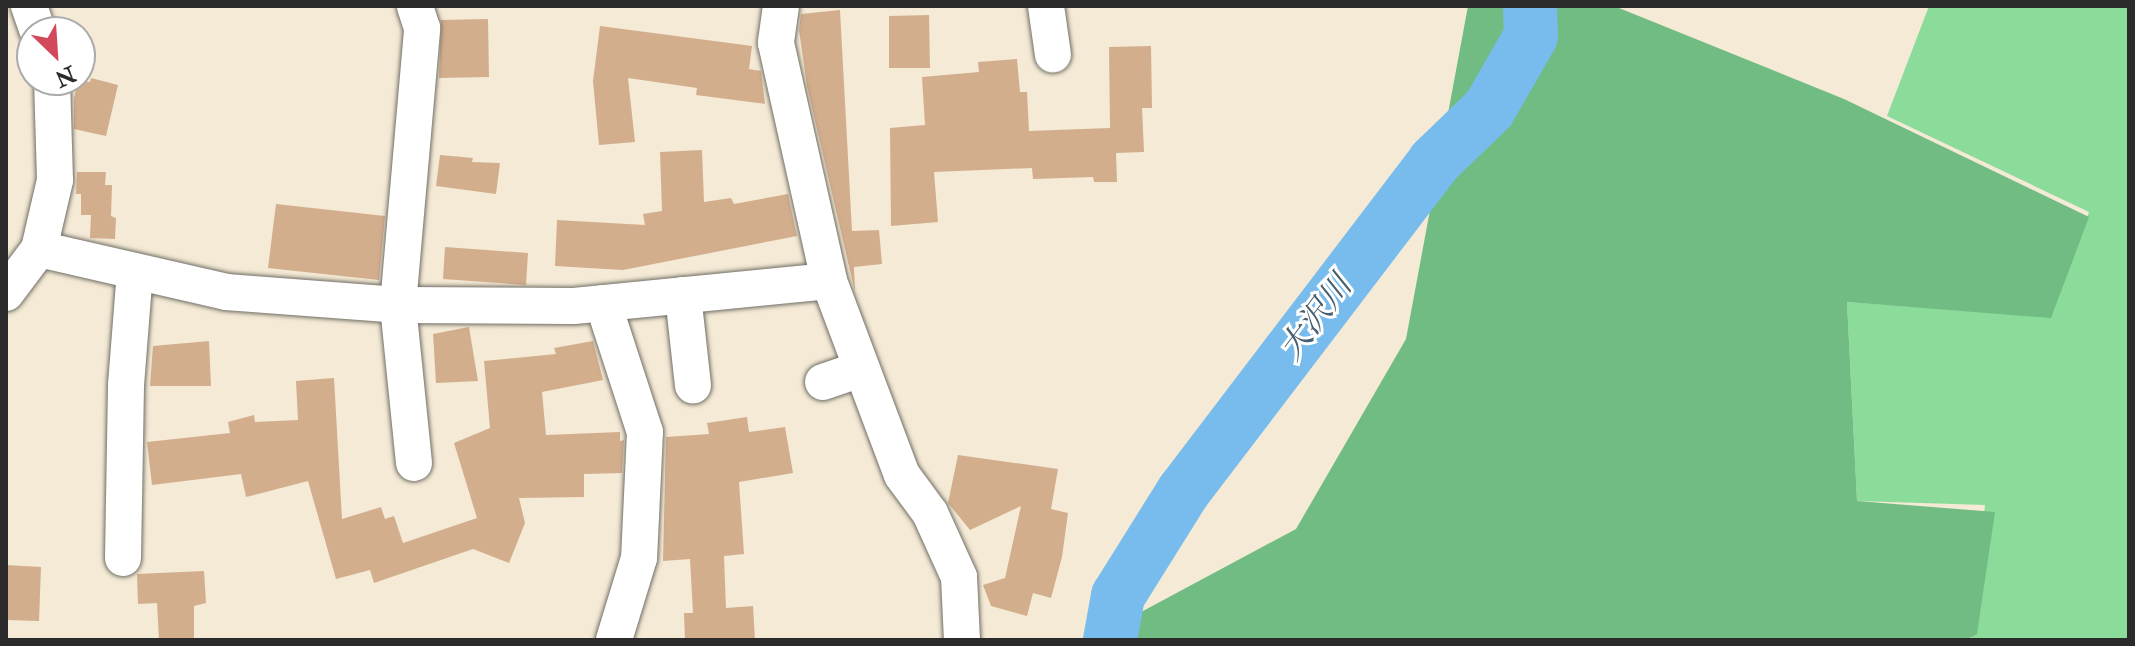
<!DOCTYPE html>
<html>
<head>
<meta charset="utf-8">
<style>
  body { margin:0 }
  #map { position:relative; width:2135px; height:646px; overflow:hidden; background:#f4ead5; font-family:"IM FELL Double Pica","Noto Serif JP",serif }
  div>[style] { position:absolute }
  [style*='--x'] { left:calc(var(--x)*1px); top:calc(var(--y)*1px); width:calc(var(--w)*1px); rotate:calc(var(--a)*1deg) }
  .green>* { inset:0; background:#8bdc9b }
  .forest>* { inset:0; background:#70bc83 }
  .river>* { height:54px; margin:-27px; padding:0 27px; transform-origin:27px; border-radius:27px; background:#78bcee }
  .building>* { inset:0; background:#d3ae8d }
  .roads { filter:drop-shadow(0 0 2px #716e66) drop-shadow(0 0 2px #716e66) }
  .minor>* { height:36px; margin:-18px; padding:0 18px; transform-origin:18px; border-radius:18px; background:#fff }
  span { translate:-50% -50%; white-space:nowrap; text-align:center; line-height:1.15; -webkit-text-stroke:6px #fff; paint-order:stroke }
  .water-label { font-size:32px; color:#465e6f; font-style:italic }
  .frame { position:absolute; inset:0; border:8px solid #2b2b2b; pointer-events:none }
  .north { position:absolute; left:16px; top:16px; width:80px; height:80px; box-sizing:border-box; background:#fff; border:2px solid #aaa; border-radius:50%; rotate:155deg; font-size:22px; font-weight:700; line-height:32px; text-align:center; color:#2b2b2b }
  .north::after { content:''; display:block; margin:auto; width:28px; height:36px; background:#d1495b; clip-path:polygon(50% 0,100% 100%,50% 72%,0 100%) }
</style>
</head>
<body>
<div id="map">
  <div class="green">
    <div style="clip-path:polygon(1929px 6px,2129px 6px,2129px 640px,1971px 640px,1985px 505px,1857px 501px,1847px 302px,2051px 317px,2089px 212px,1887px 116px)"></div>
  </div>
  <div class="forest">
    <div style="clip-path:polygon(1468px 6px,1614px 6px,1844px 99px,2089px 217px,2051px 318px,1847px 302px,1857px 501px,1995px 512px,1977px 634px,1966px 640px,1089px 640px,1296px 529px,1406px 339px)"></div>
  </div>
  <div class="river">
    <div style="--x:1110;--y:640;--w:45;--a:-79.7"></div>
    <div style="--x:1118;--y:596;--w:123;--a:-58"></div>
    <div style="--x:1183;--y:492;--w:415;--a:-52.7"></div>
    <div style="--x:1434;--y:162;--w:76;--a:-43.9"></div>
    <div style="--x:1489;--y:109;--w:84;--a:-60.1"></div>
    <div style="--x:1531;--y:36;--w:30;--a:-92"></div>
  </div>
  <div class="building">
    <div style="clip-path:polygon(840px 10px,852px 231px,879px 230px,882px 264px,854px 267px,855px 292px,807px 86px,799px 30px,801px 14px)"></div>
    <div style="clip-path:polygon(929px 15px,930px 68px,889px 68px,889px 16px)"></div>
    <div style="clip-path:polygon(488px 19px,489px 77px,439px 78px,441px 20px)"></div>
    <div style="clip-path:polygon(600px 26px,752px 46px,749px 69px,761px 71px,765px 104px,696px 95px,697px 88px,628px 78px,635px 142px,599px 145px,593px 81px)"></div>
    <div style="clip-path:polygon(1151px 46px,1152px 108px,1142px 108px,1144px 152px,1116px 153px,1117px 182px,1094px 182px,1093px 177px,1033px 179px,1032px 168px,934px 172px,938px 222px,891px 226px,890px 128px,925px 125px,922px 77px,979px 72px,978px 62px,1017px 59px,1020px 92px,1027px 92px,1029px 131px,1110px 128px,1109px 47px)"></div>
    <div style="clip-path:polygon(91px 78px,118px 85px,106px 136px,74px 129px,74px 99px,78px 80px,90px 82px)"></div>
    <div style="clip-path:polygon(702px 150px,704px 202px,731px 198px,734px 204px,788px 194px,797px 236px,623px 270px,555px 266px,557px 220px,645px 225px,643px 214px,662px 211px,660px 152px)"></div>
    <div style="clip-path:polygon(440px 155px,473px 158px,472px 162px,500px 163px,496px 194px,436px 186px)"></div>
    <div style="clip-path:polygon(77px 172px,106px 172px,105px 185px,112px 185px,111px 216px,116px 218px,115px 239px,90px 238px,91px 215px,81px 215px,81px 194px,76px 194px)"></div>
    <div style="clip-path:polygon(276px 204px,385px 216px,379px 280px,268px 268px)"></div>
    <div style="clip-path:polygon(445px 247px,528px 253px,526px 285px,443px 279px)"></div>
    <div style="clip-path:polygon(469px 327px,478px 381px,436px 383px,433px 334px)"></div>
    <div style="clip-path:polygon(209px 341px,211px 386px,150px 386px,153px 346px)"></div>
    <div style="clip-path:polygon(593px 341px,603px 380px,542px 392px,546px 435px,620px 432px,620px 441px,624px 440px,622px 473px,584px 474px,584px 497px,519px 498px,525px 523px,509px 563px,473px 549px,374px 583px,370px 570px,336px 579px,308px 481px,246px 497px,241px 474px,152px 485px,147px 442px,230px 433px,228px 422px,254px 415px,255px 422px,298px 420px,296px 381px,334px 378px,342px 519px,381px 507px,385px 519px,394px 516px,403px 543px,477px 518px,454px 443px,490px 428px,484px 361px,556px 354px,554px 348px)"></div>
    <div style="clip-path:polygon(747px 417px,749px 432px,785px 427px,793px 473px,739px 482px,744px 554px,724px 556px,726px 608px,753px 606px,755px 640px,685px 640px,684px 613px,693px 613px,690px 559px,663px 561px,666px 437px,709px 434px,707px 423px)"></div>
    <div style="clip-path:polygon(958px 455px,1058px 469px,1051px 509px,1068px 513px,1062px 557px,1051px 598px,1033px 593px,1027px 616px,991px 606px,983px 585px,1005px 578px,1021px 506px,970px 530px,948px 503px)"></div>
    <div style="clip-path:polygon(6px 565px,41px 567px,39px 621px,6px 620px)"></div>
    <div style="clip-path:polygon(204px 571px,206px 603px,194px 606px,194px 640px,159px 640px,157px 603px,138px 604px,137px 574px)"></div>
  </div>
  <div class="roads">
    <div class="minor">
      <div style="--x:29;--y:6;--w:28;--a:71"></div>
      <div style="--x:781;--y:6;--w:37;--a:98"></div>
      <div style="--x:776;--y:43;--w:244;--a:77.4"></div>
      <div style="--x:829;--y:281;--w:207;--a:69.4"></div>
      <div style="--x:902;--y:475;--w:47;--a:53.6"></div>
      <div style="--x:930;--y:513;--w:70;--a:65.6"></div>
      <div style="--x:959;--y:577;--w:63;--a:87.3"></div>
      <div style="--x:1046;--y:6;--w:49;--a:81.9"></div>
      <div style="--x:39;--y:249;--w:192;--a:12.9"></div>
      <div style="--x:226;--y:292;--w:172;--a:4.3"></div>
      <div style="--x:398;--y:305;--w:176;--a:0.3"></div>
      <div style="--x:574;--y:306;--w:256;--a:-5.6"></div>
      <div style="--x:6;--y:293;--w:55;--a:-53.1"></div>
      <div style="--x:39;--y:249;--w:71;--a:-76.9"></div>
      <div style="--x:55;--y:180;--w:100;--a:-91.7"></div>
      <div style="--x:683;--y:295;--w:91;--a:83.7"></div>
      <div style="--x:603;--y:303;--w:136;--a:72"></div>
      <div style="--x:645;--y:432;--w:126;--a:92.7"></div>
      <div style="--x:639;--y:558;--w:86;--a:107"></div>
      <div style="--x:823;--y:382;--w:40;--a:-18.9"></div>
      <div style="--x:414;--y:463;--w:159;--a:-95.8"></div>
      <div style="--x:398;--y:305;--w:278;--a:-85"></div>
      <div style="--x:422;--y:28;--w:23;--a:-108"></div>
      <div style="--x:123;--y:558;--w:173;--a:-89"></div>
      <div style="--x:126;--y:385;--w:114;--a:-85.5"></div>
    </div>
  </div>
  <div class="water-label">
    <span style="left:1316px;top:318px;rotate:-53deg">大沢川</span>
  </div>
  <div class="frame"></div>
  <div class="north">N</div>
</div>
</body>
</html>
